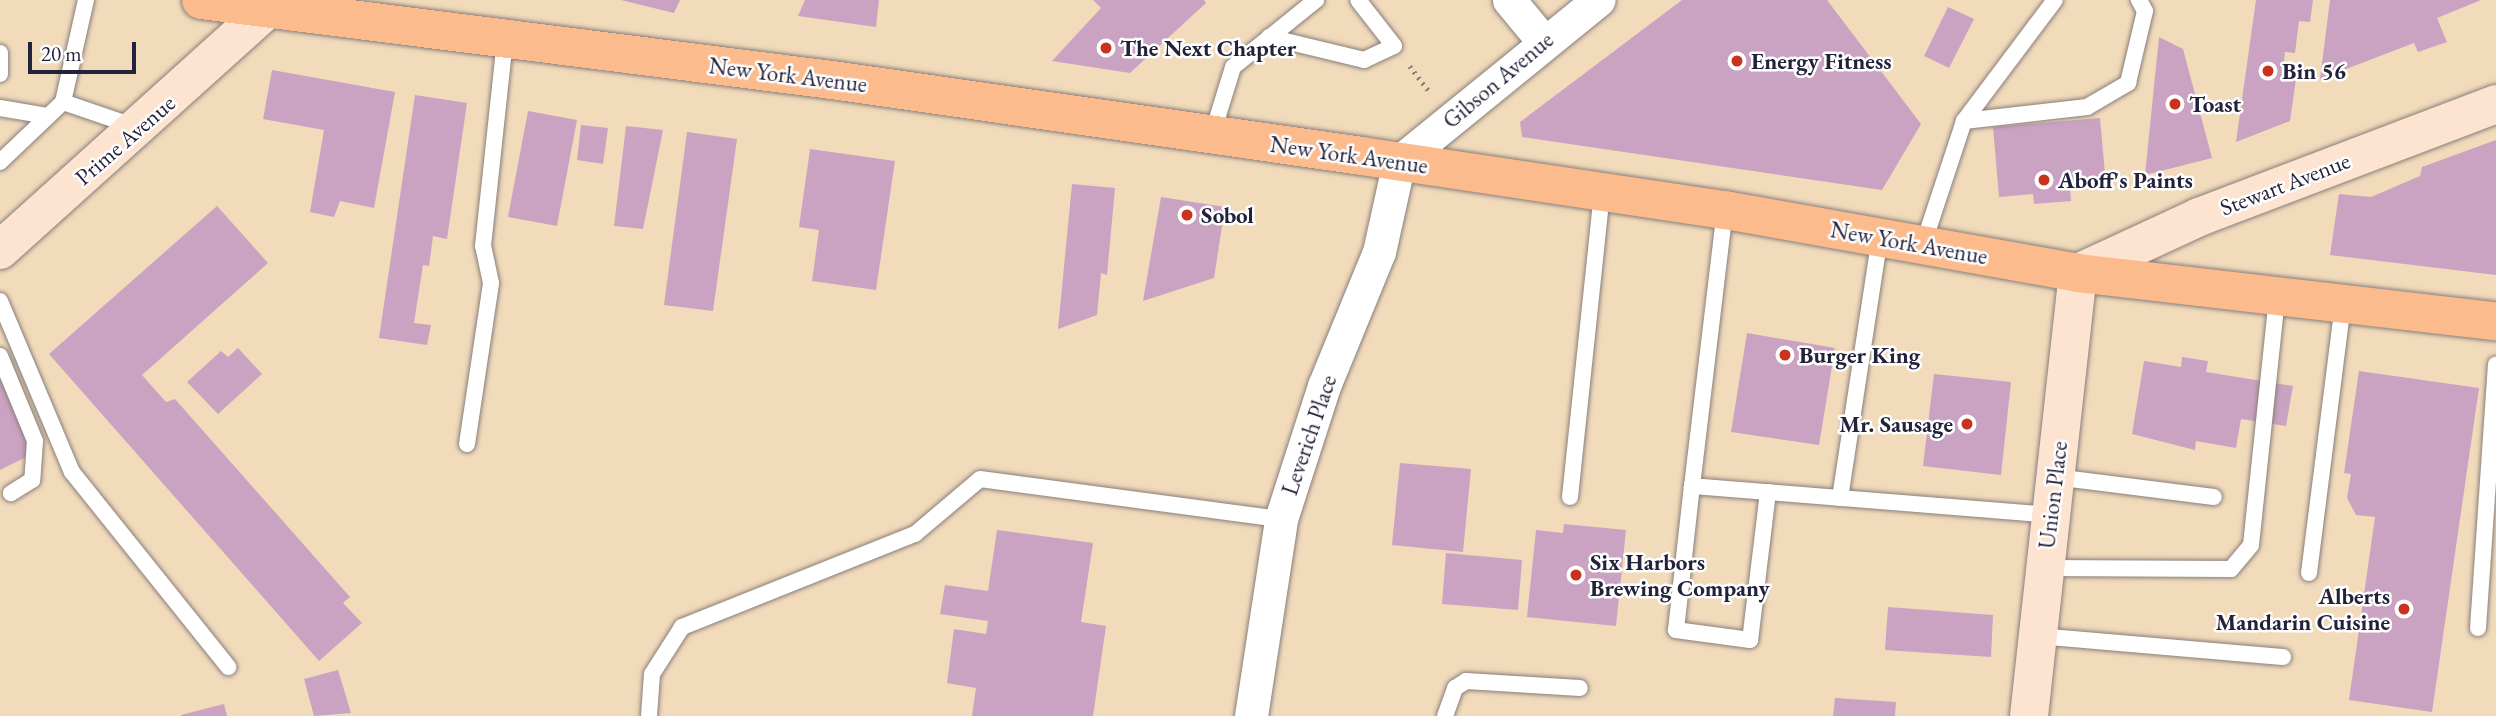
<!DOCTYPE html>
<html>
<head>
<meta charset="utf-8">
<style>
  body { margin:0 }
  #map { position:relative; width:2496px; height:716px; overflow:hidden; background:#f1dbbb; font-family:"EB Garamond",serif }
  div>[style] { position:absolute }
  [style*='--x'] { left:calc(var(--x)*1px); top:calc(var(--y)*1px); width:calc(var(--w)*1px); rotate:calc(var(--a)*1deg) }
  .building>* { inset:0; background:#caa3c2 }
  .path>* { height:4.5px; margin-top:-2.25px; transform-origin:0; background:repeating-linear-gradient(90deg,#8a7e7b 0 2px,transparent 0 7px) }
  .roads { filter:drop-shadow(0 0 2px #8a7e7b) drop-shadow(0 0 2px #8a7e7b) }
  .lane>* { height:16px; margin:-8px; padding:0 8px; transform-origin:8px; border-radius:8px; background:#fff }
  .street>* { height:33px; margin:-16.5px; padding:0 16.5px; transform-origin:16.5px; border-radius:16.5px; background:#fff }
  .secondary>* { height:38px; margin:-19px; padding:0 19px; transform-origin:19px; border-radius:19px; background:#fde4d1 }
  .primary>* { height:38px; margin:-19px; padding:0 19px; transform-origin:19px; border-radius:19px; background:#fbbb8d }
  .dots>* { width:19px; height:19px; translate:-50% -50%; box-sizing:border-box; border:4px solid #fff; border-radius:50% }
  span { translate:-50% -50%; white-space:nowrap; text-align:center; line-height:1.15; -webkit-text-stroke:5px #fff; paint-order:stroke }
  .poi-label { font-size:23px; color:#22223b; font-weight:700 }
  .left { translate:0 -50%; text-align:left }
  .right { translate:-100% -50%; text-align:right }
  .street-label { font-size:23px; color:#22223b }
  .scale { position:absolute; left:28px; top:42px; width:108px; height:32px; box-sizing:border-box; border:4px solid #22223b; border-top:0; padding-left:9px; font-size:21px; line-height:24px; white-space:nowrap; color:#22223b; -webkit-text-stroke:5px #fff; paint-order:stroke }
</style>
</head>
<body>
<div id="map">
  <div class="building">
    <div style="clip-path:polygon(621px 0,680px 0,674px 13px)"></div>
    <div style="clip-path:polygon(805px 0,879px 0,876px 27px,798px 16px)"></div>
    <div style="clip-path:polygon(1093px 0,1204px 0,1206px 3px,1130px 73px,1052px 61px,1101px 8px)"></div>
    <div style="clip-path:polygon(1682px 0,1827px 0,1921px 124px,1882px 190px,1522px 137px,1520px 122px)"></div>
    <div style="clip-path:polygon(2256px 0,2313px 0,2310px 22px,2299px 21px,2295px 53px,2285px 52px,2283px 70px,2297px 72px,2290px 121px,2236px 142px)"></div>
    <div style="clip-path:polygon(2330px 0,2481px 0,2437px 18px,2447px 42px,2418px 52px,2414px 43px,2320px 79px)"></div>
    <div style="clip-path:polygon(1948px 7px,1974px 19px,1949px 68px,1924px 56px)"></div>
    <div style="clip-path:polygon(2159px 37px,2183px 49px,2212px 158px,2145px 175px)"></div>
    <div style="clip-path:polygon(272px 70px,395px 92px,374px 208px,340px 201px,334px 217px,310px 212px,324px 130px,263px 119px)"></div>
    <div style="clip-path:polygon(415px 95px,467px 103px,447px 239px,433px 236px,429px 266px,423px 265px,414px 323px,431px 325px,427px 345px,379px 338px)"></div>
    <div style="clip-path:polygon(528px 111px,577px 120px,557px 226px,508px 217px)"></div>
    <div style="clip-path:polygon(2100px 118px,2106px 185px,2070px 188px,2071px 201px,2034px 204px,2033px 194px,1999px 197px,1993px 127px)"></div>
    <div style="clip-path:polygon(581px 125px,608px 128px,603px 164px,577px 160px)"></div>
    <div style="clip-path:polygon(626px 126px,663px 130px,643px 229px,614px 226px)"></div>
    <div style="clip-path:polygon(687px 132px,737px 139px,713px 311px,664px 305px)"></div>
    <div style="clip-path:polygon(2496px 140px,2496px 275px,2330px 255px,2339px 194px,2371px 197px,2420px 176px,2422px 167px)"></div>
    <div style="clip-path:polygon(810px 149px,895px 161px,876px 290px,812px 281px,819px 230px,799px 227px)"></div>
    <div style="clip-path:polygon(1072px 184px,1115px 188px,1107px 275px,1101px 273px,1097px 315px,1058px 329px)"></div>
    <div style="clip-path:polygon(1161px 197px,1225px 207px,1214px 278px,1143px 301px)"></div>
    <div style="clip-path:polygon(217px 206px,268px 263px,142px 375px,166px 402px,175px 399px,350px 597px,343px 603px,362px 623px,319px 661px,49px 354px)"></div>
    <div style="clip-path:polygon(1747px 333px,1835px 348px,1819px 445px,1731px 432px)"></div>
    <div style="clip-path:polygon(238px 348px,262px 374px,218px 414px,187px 382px,221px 351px,228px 357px)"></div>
    <div style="clip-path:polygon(2182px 357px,2208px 361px,2206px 372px,2293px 386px,2286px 426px,2241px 419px,2236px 448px,2196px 441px,2195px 450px,2132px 434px,2144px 361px,2181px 367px)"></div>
    <div style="clip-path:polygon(2359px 371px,2479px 388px,2432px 712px,2349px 700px,2375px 517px,2356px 515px,2347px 498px,2351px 474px,2344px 473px)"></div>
    <div style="clip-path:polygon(1934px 374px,2011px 382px,2001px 475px,1923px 466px)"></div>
    <div style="clip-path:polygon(0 376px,26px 430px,26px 457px,0 470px)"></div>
    <div style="clip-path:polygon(1400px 463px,1471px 469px,1463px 552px,1392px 545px)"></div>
    <div style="clip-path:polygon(1564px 524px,1626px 530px,1616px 626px,1527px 617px,1536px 530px,1563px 533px)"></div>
    <div style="clip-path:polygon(997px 530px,1093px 543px,1081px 622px,1106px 626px,1093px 716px,972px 716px,976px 688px,947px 683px,954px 629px,986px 634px,988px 621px,940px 614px,945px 585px,988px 591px)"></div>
    <div style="clip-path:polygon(1446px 553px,1522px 560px,1518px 610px,1442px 604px)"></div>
    <div style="clip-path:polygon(1888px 607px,1993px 615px,1991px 657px,1885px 650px)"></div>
    <div style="clip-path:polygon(338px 670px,351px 713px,314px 716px,304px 679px)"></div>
    <div style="clip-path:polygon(1835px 698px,1896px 702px,1895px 716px,1833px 716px)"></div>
    <div style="clip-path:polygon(224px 704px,227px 716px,181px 716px,181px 715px)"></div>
  </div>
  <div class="path">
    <div style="--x:1410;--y:66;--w:34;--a:53"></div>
  </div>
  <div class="roads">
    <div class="lane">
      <div style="--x:1269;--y:37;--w:98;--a:13.6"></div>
      <div style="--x:1364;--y:60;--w:33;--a:-25"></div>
      <div style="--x:1394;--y:46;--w:58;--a:-128"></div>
      <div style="--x:0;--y:53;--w:21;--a:90"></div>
      <div style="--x:63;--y:102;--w:74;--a:18.9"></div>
      <div style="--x:0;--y:108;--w:49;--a:9.5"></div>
      <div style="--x:1964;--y:121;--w:124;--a:-6.5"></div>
      <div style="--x:2087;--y:107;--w:48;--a:-30.3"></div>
      <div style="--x:2128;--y:83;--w:74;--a:-76.7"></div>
      <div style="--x:2145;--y:11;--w:13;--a:-119"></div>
      <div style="--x:1212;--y:135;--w:71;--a:-72.8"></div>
      <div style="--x:1233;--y:67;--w:107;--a:-38.9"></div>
      <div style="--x:0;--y:162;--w:87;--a:-43.6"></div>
      <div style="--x:63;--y:102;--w:105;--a:-77.3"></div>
      <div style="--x:1923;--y:245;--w:131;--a:-71.7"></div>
      <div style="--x:1964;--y:121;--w:151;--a:-53.1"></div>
      <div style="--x:0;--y:301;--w:186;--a:67.2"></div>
      <div style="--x:72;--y:472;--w:250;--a:51.3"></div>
      <div style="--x:0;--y:356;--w:92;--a:67.6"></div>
      <div style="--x:35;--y:441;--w:39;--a:94"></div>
      <div style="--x:32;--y:480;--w:25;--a:148"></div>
      <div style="--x:467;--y:444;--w:163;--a:-81.5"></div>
      <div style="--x:491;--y:283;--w:38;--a:-102"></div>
      <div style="--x:483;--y:246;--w:208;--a:-83.9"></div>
      <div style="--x:2055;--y:477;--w:160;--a:7.2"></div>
      <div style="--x:1692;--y:486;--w:278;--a:-83.2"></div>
      <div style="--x:1768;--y:492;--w:149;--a:96.9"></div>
      <div style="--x:1750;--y:640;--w:75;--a:-172.3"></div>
      <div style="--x:1676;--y:630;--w:145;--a:-83.7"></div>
      <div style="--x:1692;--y:486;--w:358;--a:4.6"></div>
      <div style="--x:1570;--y:497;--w:307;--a:-84"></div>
      <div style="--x:1840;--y:498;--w:263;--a:-81.3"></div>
      <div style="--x:2044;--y:568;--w:187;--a:0.3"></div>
      <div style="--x:2231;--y:569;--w:31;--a:-50"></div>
      <div style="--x:2251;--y:545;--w:250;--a:-84"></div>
      <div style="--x:2309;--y:573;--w:272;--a:-82.8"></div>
      <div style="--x:2478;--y:628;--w:264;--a:-86.1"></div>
      <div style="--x:2037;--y:636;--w:247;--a:4.9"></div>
      <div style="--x:649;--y:716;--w:42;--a:-85.9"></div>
      <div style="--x:652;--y:674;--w:56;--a:-57.4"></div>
      <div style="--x:682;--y:627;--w:251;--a:-21.8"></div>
      <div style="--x:915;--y:534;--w:85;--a:-40.2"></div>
      <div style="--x:980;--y:479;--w:304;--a:7.6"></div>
      <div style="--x:1445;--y:716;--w:30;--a:-70"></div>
      <div style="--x:1455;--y:688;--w:13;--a:-32"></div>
      <div style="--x:1466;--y:681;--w:114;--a:3.5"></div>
    </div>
    <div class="street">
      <div style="--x:1509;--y:0;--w:53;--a:50.3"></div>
      <div style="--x:1251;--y:716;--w:199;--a:-81.3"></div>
      <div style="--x:1281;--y:519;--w:140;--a:-72.1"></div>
      <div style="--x:1324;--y:386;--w:145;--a:-67.7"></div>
      <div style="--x:1379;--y:252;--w:92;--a:-77.5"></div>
      <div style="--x:1399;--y:162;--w:257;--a:-39.1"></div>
    </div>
    <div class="secondary">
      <div style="--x:0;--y:250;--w:374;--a:-42"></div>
      <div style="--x:2029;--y:716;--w:446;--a:-83.7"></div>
      <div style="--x:2078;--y:273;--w:133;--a:-24.8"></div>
      <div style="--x:2199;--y:217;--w:318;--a:-20.8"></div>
    </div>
    <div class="primary">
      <div style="--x:201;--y:0;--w:636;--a:7.23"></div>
      <div style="--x:832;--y:80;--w:535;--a:8.16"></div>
      <div style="--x:1362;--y:156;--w:367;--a:8.5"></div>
      <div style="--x:1725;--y:210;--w:359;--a:10.1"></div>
      <div style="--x:2078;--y:273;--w:421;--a:6.6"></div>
    </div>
  </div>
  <div class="dots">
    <div style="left:1106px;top:48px;background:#c8321e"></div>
    <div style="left:1737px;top:61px;background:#c8321e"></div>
    <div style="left:2268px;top:71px;background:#c8321e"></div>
    <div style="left:2175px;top:104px;background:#c8321e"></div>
    <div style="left:2044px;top:180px;background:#c8321e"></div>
    <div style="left:1187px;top:215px;background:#c8321e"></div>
    <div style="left:1785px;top:355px;background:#c8321e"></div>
    <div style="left:1967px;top:424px;background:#c8321e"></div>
    <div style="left:1576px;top:575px;background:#c8321e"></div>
    <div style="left:2404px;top:609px;background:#c8321e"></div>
  </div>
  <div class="poi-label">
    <span class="left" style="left:1120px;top:48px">The Next Chapter</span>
    <span class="left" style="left:1751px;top:61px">Energy Fitness</span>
    <span class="left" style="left:2282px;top:71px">Bin 56</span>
    <span class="left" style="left:2189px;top:104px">Toast</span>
    <span class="left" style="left:2058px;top:180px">Aboff's Paints</span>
    <span class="left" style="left:1201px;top:215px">Sobol</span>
    <span class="left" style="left:1799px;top:355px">Burger King</span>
    <span class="right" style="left:1953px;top:424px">Mr. Sausage</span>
    <span class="left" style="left:1590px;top:575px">Six Harbors<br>Brewing Company</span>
    <span class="right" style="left:2390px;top:609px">Alberts<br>Mandarin Cuisine</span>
  </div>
  <div class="street-label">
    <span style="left:788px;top:75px;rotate:7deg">New York Avenue</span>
    <span style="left:1498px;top:80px;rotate:-40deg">Gibson Avenue</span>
    <span style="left:125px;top:140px;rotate:-41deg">Prime Avenue</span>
    <span style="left:1349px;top:155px;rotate:8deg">New York Avenue</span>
    <span style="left:2285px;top:184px;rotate:-21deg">Stewart Avenue</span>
    <span style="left:1909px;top:243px;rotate:10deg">New York Avenue</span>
    <span style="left:1309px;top:435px;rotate:-71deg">Leverich Place</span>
    <span style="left:2053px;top:495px;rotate:-83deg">Union Place</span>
  </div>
  <div class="scale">20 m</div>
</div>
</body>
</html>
